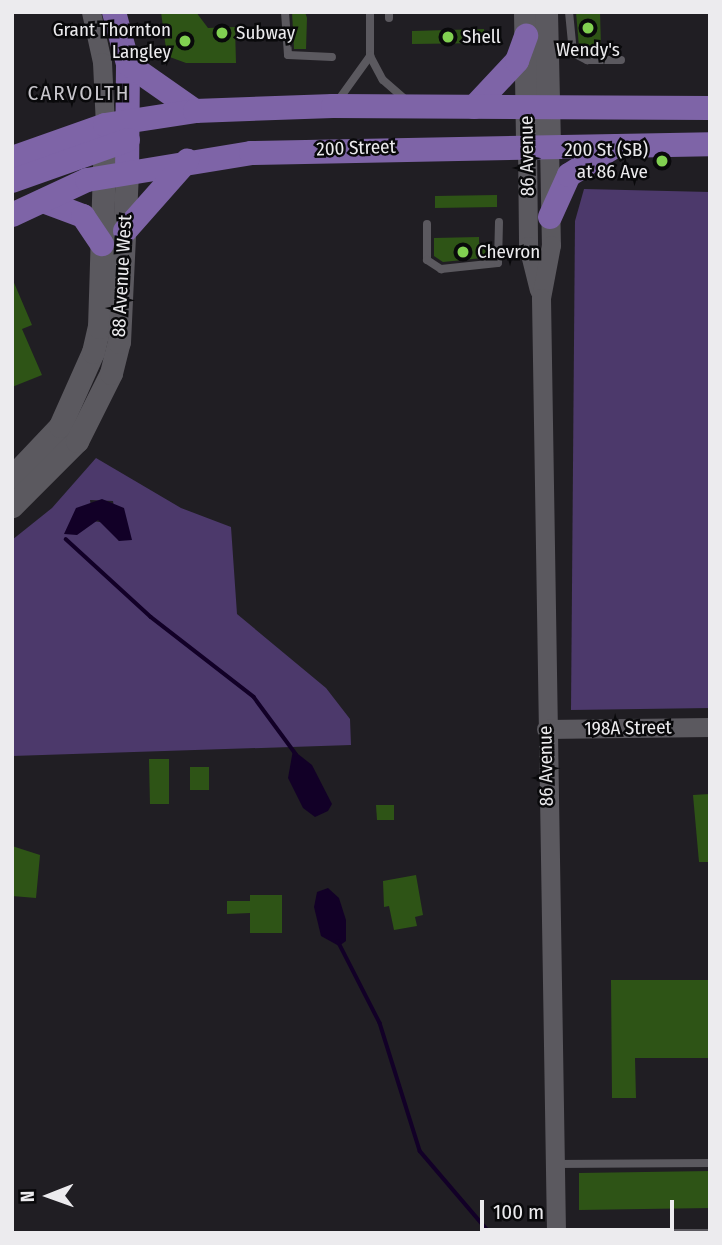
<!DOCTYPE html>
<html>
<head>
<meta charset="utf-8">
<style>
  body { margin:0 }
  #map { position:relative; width:722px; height:1245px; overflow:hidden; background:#201e23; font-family:"Fira Sans Condensed",sans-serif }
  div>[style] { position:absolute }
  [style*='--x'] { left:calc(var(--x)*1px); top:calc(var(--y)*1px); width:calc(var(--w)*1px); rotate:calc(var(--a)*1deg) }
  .green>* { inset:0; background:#4c396b }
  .water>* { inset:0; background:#120027 }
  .stream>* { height:3.5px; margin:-1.75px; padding:0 1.75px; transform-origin:1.75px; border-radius:1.75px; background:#120027 }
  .building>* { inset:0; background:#2e5416 }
  .service>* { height:8px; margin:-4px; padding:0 4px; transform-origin:4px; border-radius:4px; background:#5b595f }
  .tertiary>* { height:19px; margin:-9.5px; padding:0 9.5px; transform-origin:9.5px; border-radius:9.5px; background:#5b595f }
  .secondary>* { height:23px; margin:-11.5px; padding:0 11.5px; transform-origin:11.5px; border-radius:11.5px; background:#5b595f }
  .primary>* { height:24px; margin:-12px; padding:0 12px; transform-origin:12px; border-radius:12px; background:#7e64a7 }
  .dots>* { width:19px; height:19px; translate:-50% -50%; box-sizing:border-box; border:4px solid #09090b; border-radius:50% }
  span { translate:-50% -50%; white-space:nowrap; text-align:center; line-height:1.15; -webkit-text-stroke:5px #09090b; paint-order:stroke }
  .poi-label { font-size:19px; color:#ecebee }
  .right { translate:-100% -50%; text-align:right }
  .left { translate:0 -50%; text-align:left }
  .street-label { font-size:19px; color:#ecebee }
  .neighbourhood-label { font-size:21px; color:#c8c6cc; letter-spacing:2px }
  .frame { position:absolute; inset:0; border:14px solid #ecebee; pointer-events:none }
  .north { position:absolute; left:14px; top:1161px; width:70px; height:70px; -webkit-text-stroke:5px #09090b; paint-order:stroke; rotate:269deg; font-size:19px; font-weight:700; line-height:28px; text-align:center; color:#ecebee }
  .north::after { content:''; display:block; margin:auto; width:24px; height:32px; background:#ecebee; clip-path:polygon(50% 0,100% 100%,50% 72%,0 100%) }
  .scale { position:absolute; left:480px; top:1200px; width:194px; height:32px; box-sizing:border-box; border:4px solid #ecebee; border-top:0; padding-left:9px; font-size:21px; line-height:24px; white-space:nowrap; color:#ecebee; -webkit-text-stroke:5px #09090b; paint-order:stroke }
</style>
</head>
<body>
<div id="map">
  <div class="green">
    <div style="clip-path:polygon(584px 189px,710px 192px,710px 708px,571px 710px,575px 221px)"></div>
    <div style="clip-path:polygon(evenodd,96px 458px,181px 508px,231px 527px,237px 614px,326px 688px,350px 719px,351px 745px,12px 756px,12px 540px,52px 508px,96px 458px,90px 500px,113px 501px,119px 541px,106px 523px,93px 521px,90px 500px)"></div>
  </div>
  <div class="water">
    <div style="clip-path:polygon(102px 499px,124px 508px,132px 540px,119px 541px,98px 520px,77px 535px,64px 534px,76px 508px)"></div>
    <div style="clip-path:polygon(293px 750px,312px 765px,332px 804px,328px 811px,315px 817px,303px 808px,288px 778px)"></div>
    <div style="clip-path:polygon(328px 888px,339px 898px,346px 920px,346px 941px,339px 946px,321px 936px,314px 907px,317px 892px)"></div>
  </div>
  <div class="stream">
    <div style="--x:66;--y:539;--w:115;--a:42.5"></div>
    <div style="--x:151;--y:617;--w:130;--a:37.8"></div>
    <div style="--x:254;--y:697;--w:71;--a:53.6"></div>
    <div style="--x:338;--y:941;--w:92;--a:62.9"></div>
    <div style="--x:380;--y:1023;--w:134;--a:72.6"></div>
    <div style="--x:420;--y:1151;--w:108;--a:49.5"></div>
  </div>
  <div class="building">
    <div style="clip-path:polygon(161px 12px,196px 12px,208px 28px,235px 27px,236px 63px,186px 63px,167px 56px)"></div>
    <div style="clip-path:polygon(292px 12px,305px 12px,307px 18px,306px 49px,294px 49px)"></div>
    <div style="clip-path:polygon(576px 12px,600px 12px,601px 47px,579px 47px)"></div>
    <div style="clip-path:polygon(484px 29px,485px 43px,412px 44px,412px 31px)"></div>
    <div style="clip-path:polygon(497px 195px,497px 207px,435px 208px,435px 196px)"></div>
    <div style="clip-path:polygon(479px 237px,479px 243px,492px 243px,492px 257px,443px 262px,434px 256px,434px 238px)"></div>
    <div style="clip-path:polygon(12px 278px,32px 325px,22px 329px,42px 375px,12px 387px)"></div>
    <div style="clip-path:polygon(149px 759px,169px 759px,169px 804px,150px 804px)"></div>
    <div style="clip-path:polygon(190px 767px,209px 767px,209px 790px,190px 790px)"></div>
    <div style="clip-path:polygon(710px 794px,710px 862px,699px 862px,693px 795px)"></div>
    <div style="clip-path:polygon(376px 805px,394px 805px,394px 820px,377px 820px)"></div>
    <div style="clip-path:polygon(12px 846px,40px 855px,36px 898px,12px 896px)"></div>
    <div style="clip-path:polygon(416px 875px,423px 915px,415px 917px,417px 926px,394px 930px,389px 906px,384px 907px,383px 881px)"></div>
    <div style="clip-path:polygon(250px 895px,282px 895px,282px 933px,250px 933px,250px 913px,227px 914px,227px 901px,250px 901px)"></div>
    <div style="clip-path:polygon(611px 980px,710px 980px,710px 1058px,635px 1058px,636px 1098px,612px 1098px)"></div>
    <div style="clip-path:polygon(710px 1171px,710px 1208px,579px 1210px,579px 1173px)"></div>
  </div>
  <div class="service">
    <div style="--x:285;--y:12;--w:43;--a:86"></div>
    <div style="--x:288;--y:55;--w:44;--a:2.6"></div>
    <div style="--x:370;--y:12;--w:44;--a:90"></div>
    <div style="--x:370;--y:56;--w:27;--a:62"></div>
    <div style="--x:383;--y:80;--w:30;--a:41"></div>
    <div style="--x:389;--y:12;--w:6;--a:90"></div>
    <div style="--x:569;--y:12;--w:41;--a:84.4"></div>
    <div style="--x:573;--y:53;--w:16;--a:27"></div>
    <div style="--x:587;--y:60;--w:34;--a:0"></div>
    <div style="--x:337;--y:102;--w:57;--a:-54.3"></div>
    <div style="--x:427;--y:224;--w:36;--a:90"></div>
    <div style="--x:427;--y:260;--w:17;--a:33"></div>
    <div style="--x:441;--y:269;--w:57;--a:-6"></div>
    <div style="--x:498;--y:263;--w:41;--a:-88.6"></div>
    <div style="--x:555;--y:1164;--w:155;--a:-0.4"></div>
    <div style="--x:556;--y:1233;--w:154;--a:0"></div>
  </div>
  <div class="tertiary">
    <div style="--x:91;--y:12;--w:51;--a:77.6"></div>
    <div style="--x:102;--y:62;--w:63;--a:87.3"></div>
    <div style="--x:527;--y:144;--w:102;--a:89.4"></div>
    <div style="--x:528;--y:246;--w:45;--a:76"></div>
    <div style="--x:549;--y:144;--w:101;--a:88.9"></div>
    <div style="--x:551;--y:245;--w:54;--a:100.7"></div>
    <div style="--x:541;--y:298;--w:935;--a:89.08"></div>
    <div style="--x:546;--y:729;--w:164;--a:-0.7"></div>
  </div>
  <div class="secondary">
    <div style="--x:525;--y:12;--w:132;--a:89.1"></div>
    <div style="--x:546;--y:12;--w:132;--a:88.7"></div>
    <div style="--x:12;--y:477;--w:70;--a:-46.7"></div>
    <div style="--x:60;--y:426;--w:81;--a:-66"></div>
    <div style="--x:93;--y:352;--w:26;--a:-77"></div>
    <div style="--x:99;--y:327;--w:195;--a:-88.2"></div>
    <div style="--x:12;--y:506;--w:92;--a:-45"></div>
    <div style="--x:77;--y:441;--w:76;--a:-63.4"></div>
    <div style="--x:111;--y:373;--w:32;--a:-76"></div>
    <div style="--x:119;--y:342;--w:172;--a:-87.3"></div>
  </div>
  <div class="primary">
    <div style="--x:114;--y:12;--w:54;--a:74.9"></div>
    <div style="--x:128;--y:64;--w:106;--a:90.5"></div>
    <div style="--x:128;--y:64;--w:82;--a:35"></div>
    <div style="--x:474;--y:107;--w:63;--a:-46.9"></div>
    <div style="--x:517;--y:61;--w:27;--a:-70"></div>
    <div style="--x:12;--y:158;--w:99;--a:-19.5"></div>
    <div style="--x:105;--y:125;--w:91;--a:-8.8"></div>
    <div style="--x:195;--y:111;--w:138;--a:-2.1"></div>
    <div style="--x:333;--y:106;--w:377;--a:0.3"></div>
    <div style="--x:12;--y:181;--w:123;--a:-19.5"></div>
    <div style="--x:43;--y:201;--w:43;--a:20.6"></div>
    <div style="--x:83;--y:216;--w:34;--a:56"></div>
    <div style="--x:12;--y:215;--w:83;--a:-25"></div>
    <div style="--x:87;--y:180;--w:166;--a:-9.3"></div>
    <div style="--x:251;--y:153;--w:459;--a:-1.1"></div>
    <div style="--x:550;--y:217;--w:46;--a:-65.7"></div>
    <div style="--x:569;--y:175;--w:54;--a:-32.2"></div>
    <div style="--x:125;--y:231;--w:94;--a:-48.5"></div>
  </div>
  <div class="dots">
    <div style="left:588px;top:28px;background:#81d051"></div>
    <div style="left:222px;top:33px;background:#81d051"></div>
    <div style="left:448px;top:37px;background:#81d051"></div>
    <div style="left:185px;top:41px;background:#81d051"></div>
    <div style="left:662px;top:161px;background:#81d051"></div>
    <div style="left:463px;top:252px;background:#81d051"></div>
  </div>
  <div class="poi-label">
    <span class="right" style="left:171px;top:41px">Grant Thornton<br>Langley</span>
    <span class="left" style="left:236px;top:33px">Subway</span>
    <span class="left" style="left:462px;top:37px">Shell</span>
    <span style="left:588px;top:50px">Wendy's</span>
    <span class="right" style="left:648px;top:161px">200 St (SB)<br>at 86 Ave</span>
    <span class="left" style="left:477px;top:252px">Chevron</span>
  </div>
  <div class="street-label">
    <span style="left:356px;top:148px;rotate:-2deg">200 Street</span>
    <span style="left:527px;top:156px;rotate:-91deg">86 Avenue</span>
    <span style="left:122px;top:276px;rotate:-87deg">88 Avenue West</span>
    <span style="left:628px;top:728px;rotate:-1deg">198A Street</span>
    <span style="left:546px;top:766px;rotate:-91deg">86 Avenue</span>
  </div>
  <div class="neighbourhood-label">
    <span style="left:79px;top:93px">CARVOLTH</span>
  </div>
  <div class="frame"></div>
  <div class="north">N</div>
  <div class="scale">100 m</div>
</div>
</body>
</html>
